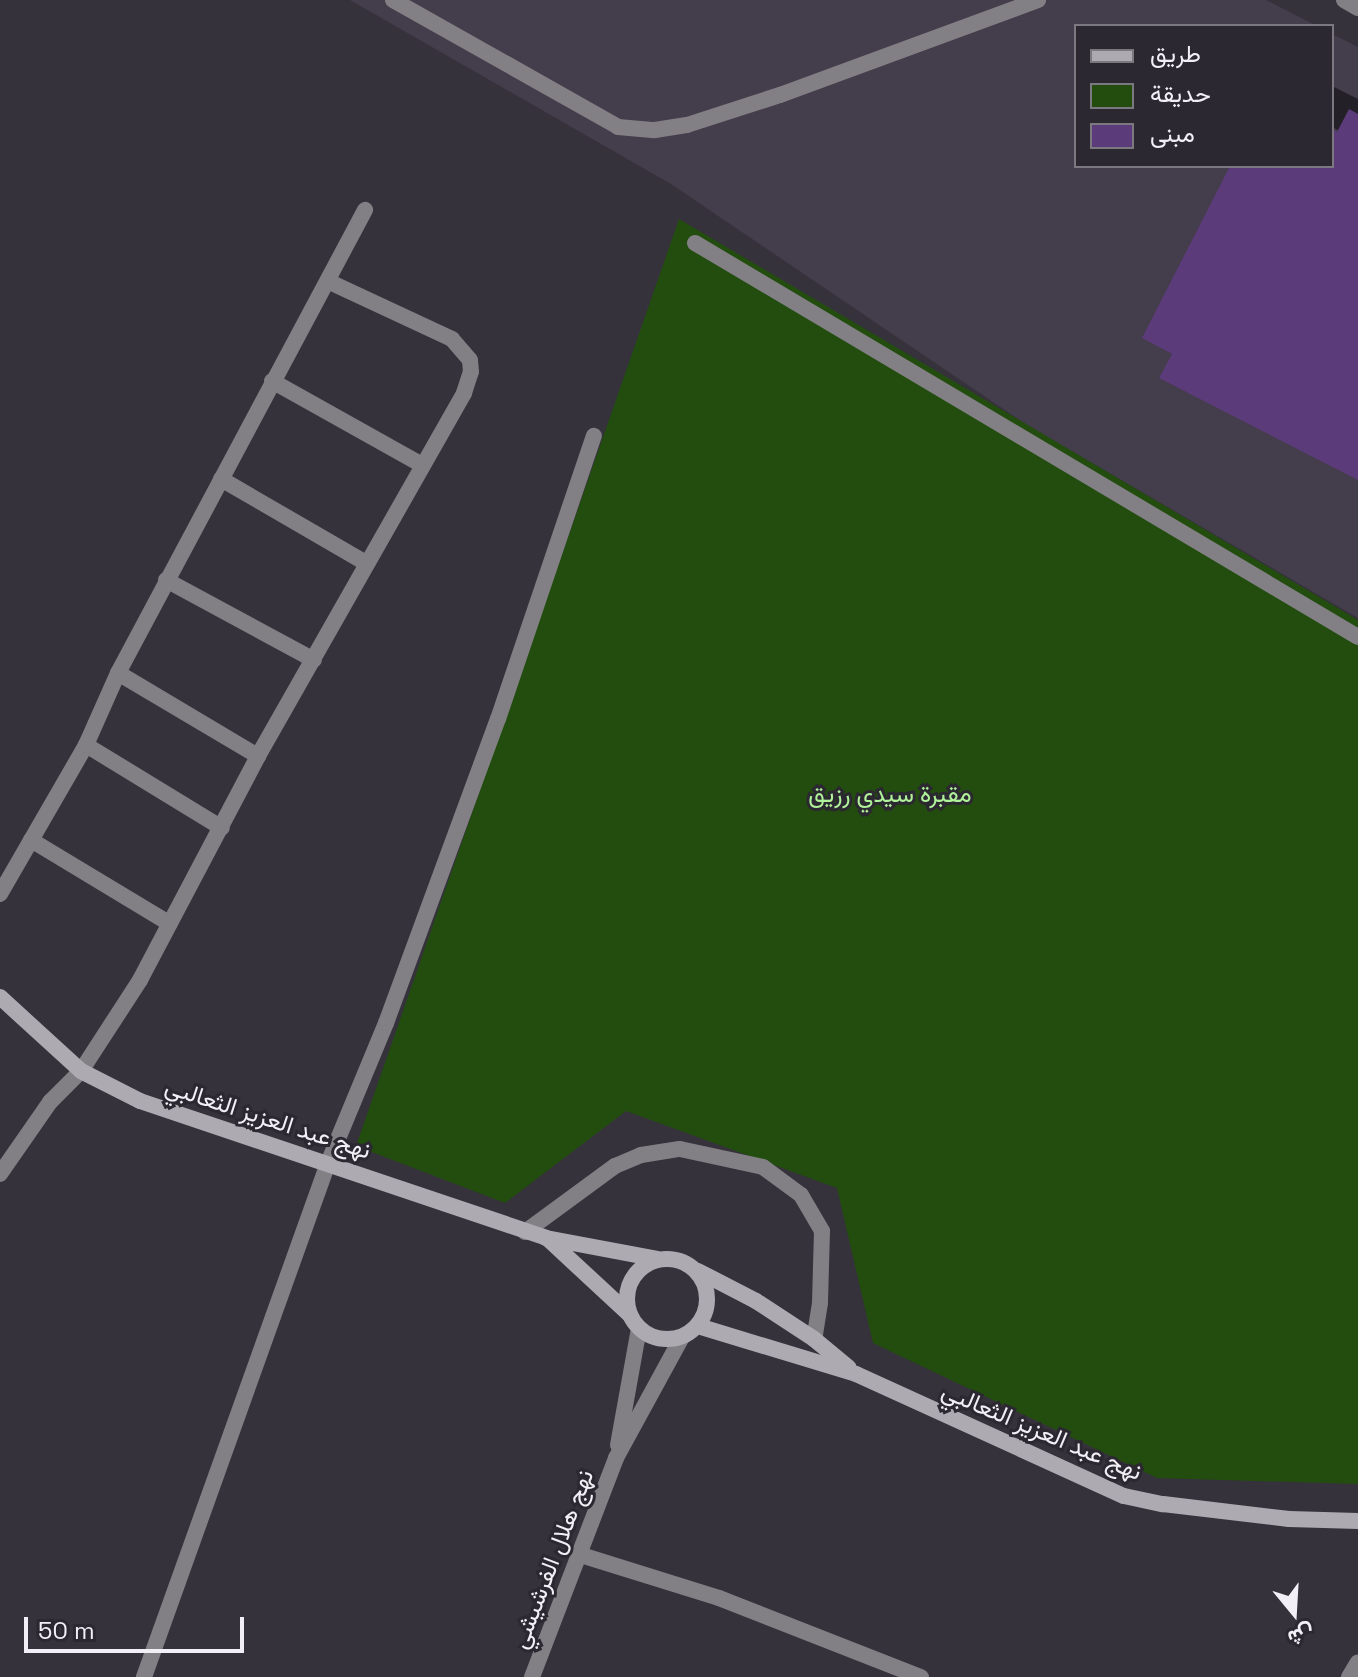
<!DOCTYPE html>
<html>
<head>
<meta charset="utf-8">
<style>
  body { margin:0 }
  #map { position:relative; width:1358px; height:1677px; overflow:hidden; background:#36323c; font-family:"Space Grotesk",Vazirmatn,sans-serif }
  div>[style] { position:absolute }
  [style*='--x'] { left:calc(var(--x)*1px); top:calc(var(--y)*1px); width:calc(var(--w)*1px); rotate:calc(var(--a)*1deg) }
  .built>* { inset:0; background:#443d4b }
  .green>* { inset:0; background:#224d0f }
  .shadow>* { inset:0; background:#0007 }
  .building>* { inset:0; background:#5c3b7a }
  .lane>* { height:16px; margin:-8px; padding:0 8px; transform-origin:8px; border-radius:8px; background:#827f85 }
  .street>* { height:16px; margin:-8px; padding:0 8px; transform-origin:8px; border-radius:8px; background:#827f85 }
  .secondary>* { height:16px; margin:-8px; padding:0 8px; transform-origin:8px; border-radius:8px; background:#aeaab2 }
  .secondary>.ring { margin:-8px; padding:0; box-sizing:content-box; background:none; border:16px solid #aeaab2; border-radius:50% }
  span { translate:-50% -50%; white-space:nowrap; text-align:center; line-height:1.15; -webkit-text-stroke:6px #2c2831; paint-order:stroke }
  .park-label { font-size:24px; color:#aff299 }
  .street-label { font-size:24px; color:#f2eff6 }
  .legend { position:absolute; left:1074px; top:24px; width:260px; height:144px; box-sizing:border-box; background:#2c2831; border:2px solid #7b7880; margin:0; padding:10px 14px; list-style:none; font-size:24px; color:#f2eff6 }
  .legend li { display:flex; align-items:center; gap:16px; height:40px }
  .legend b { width:40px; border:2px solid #7b7880 }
  .north { position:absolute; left:1254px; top:1573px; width:80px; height:80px; -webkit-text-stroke:6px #2c2831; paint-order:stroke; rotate:162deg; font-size:22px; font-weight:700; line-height:32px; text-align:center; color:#f2eff6 }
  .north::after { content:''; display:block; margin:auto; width:28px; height:36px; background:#f2eff6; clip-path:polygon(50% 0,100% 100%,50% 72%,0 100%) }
  .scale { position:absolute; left:24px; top:1617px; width:220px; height:36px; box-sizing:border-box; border:4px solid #f2eff6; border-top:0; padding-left:10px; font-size:24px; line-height:28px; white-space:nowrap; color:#f2eff6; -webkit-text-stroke:6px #2c2831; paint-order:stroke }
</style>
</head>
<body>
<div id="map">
  <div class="built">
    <div style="clip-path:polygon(350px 0,1266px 0,1317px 26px,1076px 26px,1076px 166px,1332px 166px,1332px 34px,1358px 47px,1358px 618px,1027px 425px,671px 184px)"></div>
  </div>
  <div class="green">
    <div style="clip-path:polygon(679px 219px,1358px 620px,1358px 1484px,1157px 1478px,873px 1343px,837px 1188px,626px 1111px,505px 1203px,356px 1146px)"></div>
  </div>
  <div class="shadow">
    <div style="clip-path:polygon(1332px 86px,1358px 99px,1358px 477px,1175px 353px,1233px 166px,1332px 166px,1332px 131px,1347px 135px,1332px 127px)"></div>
  </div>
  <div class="building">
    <div style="clip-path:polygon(1349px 109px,1358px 114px,1358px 480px,1159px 378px,1172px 354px,1142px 338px,1230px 166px,1332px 166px,1332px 129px,1337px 132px)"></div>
  </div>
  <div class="lane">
    <div style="--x:695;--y:243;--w:771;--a:30.72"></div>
  </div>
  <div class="street">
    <div style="--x:393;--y:0;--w:258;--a:29.4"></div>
    <div style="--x:618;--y:127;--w:37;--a:5"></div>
    <div style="--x:655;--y:130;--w:32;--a:-9"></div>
    <div style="--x:687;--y:125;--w:98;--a:-17.9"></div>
    <div style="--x:780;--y:95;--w:275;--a:-20.2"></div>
    <div style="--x:1344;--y:0;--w:16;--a:30"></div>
    <div style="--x:272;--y:381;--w:172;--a:29.2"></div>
    <div style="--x:221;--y:479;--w:165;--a:30.1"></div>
    <div style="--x:166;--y:580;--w:168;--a:28.4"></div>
    <div style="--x:118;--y:673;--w:163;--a:30.7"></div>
    <div style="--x:86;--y:745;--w:159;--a:31.4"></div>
    <div style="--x:31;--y:840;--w:162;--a:31.1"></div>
    <div style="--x:0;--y:894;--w:172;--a:-60"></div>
    <div style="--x:86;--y:745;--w:79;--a:-66"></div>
    <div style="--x:118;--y:673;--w:525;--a:-61.92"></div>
    <div style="--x:0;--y:1174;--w:88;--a:-55.2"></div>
    <div style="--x:50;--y:1102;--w:44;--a:-45"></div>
    <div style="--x:81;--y:1071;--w:108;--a:-57"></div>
    <div style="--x:140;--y:980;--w:253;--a:-62.2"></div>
    <div style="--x:258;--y:756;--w:417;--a:-60.4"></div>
    <div style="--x:464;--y:393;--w:22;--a:-72"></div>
    <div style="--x:471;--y:372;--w:12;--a:-95"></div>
    <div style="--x:470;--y:360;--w:28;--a:-131"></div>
    <div style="--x:452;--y:339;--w:135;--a:-155"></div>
    <div style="--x:525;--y:1232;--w:112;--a:-36.3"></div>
    <div style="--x:615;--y:1166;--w:28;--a:-23"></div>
    <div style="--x:641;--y:1155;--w:39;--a:-9"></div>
    <div style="--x:680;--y:1149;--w:85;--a:12.2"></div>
    <div style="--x:763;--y:1167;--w:47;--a:36.4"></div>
    <div style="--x:801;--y:1195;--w:42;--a:59.7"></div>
    <div style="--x:822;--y:1231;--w:72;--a:91.6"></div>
    <div style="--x:820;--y:1303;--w:36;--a:99"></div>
    <div style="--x:618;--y:1445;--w:119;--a:-79.8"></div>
    <div style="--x:581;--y:1555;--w:145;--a:17.3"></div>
    <div style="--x:719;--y:1598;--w:217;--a:21.4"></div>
    <div style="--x:144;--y:1677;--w:546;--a:-70.3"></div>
    <div style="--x:328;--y:1163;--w:152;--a:-67.5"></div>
    <div style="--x:386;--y:1023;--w:324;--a:-69.8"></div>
    <div style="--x:498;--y:719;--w:299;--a:-71.3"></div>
    <div style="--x:532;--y:1677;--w:235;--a:-69"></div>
    <div style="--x:616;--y:1458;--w:138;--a:-61.4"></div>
    <div style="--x:1349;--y:1677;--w:17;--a:-59"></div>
  </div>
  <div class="secondary">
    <div style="--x:0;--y:997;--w:110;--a:42.4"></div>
    <div style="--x:81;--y:1071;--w:66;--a:27"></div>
    <div style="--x:140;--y:1101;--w:428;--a:18.6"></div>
    <div style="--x:546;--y:1238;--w:113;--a:10.7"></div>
    <div style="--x:548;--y:1239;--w:112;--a:42.8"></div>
    <div class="ring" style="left:627px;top:1259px;width:64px;height:64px"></div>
    <div style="--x:698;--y:1271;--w:65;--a:27.3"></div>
    <div style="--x:756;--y:1301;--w:69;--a:33.2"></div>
    <div style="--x:814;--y:1339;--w:45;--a:39.6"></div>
    <div style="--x:698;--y:1326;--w:165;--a:16.9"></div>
    <div style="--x:856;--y:1374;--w:294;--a:24.5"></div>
    <div style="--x:1124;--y:1496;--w:40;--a:12"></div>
    <div style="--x:1163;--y:1504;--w:127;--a:6.8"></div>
    <div style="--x:1289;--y:1519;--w:69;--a:1.7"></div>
  </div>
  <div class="park-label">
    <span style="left:890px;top:794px">مقبرة سيدي رزيق</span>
  </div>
  <div class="street-label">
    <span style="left:268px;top:1118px;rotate:18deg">نهج عبد العزيز الثعالبي</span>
    <span style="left:1042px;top:1431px;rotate:23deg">نهج عبد العزيز الثعالبي</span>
    <span style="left:552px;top:1559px;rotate:-69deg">نهج هلال الفرشيشي</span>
  </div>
  <ul class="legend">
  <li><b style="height:10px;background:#aeaab2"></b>طريق</li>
  <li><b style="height:22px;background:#224d0f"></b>حديقة</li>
  <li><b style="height:22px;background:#5c3b7a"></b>مبنى</li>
  </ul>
  <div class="north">ش</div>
  <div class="scale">50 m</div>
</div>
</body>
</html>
